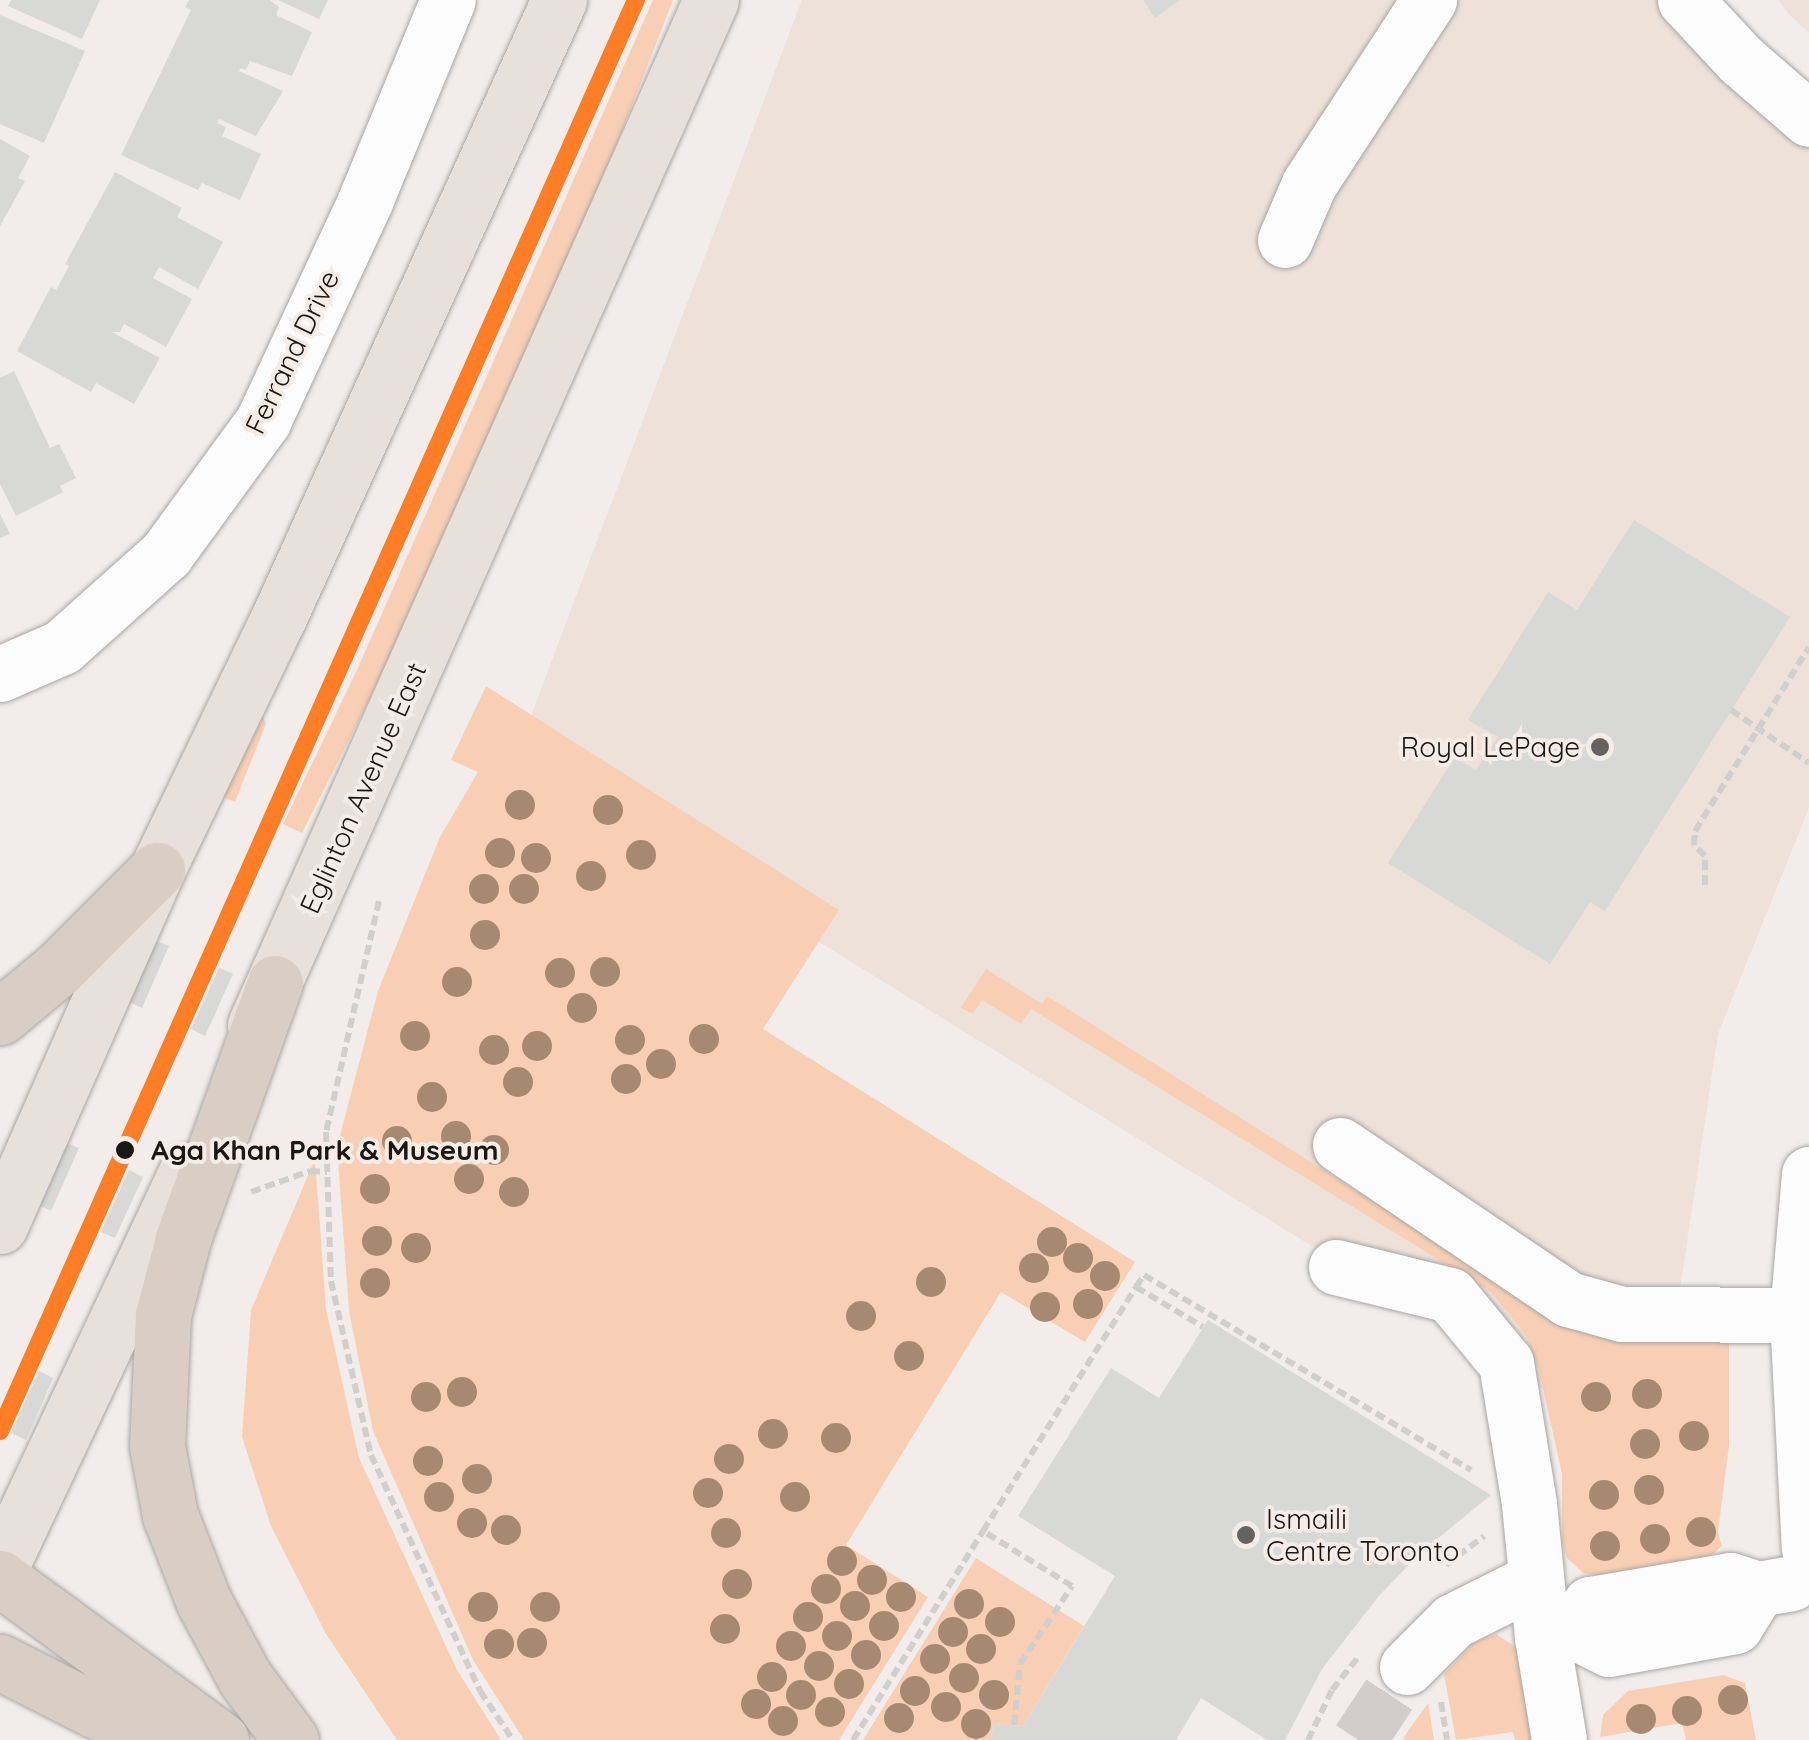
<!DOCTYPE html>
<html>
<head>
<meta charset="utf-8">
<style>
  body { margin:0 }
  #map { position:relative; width:1809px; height:1740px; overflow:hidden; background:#f2edea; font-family:Quicksand,sans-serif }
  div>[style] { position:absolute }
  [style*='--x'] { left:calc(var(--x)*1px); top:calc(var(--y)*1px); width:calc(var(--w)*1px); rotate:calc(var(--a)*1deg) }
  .built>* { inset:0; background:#ede1da }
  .green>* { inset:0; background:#f8cfb4 }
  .building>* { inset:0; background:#d8d8d7 }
  .minor-tunnel>* { height:55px; margin-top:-27.5px; transform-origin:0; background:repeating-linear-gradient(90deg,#d2cdca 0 55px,transparent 0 83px) }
  .path>* { height:6px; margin-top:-3px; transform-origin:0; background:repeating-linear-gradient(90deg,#d1cfce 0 10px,transparent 0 15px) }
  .roads { filter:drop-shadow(0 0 2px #a9a6a4) drop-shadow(0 0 2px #a9a6a4) }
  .minor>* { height:55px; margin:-27.5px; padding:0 27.5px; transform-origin:27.5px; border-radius:27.5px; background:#fdfcfc }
  .major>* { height:55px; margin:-27.5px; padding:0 27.5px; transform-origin:27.5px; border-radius:27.5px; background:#e8e0db }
  .highway>* { height:55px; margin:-27.5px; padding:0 27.5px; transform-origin:27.5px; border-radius:27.5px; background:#d9cec5 }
  .rail-1>* { height:18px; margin:-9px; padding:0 9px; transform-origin:9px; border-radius:9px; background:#ff7d24 }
  .trees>* { width:30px; height:30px; margin:-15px; border-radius:50%; background:#a78972 }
  .dots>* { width:28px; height:28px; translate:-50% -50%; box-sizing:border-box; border:5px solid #f6ece6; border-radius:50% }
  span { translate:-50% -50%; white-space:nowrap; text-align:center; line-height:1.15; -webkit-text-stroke:8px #f6ece6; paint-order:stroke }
  .street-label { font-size:28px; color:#1a1715 }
  .poi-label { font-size:28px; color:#1a1715 }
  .right { translate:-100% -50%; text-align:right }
  .left { translate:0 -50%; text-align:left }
  .stop-label { font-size:28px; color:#1a1715; font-weight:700 }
</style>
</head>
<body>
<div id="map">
  <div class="built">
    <div style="clip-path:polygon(802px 0,1671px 0,1809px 128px,1809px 808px,1718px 1034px,1655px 1458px,516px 755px)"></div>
    <div style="clip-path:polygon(1778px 0,1809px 0,1809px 33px,1789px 14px)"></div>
  </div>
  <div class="green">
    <div style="clip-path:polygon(653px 0,673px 0,613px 154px,411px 617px,302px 833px,283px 824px,357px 670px)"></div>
    <div style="clip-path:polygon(486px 686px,839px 910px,763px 1029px,1135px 1262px,1085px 1342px,1001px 1292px,846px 1545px,928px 1597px,839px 1740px,524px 1740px,473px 1660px,373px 1431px,349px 1311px,337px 1147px,378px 991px,440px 837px,478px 772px,451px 760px)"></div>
    <div style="clip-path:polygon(262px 714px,266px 724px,235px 802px,217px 795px)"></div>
    <div style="clip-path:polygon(986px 969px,1042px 1004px,1047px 996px,1498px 1280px,1729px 1328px,1729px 1445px,1718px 1532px,1722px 1546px,1710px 1557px,1604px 1576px,1583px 1573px,1567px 1558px,1562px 1543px,1562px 1474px,1538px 1366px,1526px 1335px,1491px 1292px,1031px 1009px,1021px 1024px,982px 1000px,973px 1014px,961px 1008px)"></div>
    <div style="clip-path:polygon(315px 1159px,326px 1309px,359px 1458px,457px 1670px,501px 1740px,397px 1740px,326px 1634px,271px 1526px,242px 1437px,251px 1310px)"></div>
    <div style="clip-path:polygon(976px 1558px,1084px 1626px,1023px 1726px,993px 1724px,991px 1740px,863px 1740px)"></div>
    <div style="clip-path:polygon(1496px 1634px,1517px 1648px,1535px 1740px,1515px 1740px,1513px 1732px,1456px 1740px,1444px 1674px,1473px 1643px)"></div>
    <div style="clip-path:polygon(1723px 1675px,1745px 1683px,1756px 1740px,1686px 1740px,1682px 1723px,1600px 1737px,1603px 1715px,1628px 1691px)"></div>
    <div style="clip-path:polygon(1428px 1703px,1434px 1740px,1403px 1740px,1406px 1734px)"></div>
  </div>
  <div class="building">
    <div style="clip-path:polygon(11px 0,100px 0,82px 39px,8px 6px)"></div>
    <div style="clip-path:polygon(189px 0,270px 0,279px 7px,276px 15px,312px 32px,292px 76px,250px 61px,246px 70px,241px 68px,239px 71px,283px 91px,256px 136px,219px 119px,217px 123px,226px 127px,222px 136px,261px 154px,240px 200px,202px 183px,198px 190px,121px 155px,191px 10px,185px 7px)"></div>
    <div style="clip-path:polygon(278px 0,328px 0,319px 19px)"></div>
    <div style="clip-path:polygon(1143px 0,1180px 0,1155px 18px)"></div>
    <div style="clip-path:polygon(0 15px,85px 51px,44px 143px,0 124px)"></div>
    <div style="clip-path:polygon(0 139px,30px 156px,18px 178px,25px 181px,0 226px)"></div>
    <div style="clip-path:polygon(115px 172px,182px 208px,177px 217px,223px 242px,198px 289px,159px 267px,153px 278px,192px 299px,166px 347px,124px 324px,120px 332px,112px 332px,160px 358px,134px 404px,96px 383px,91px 392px,17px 351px,51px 287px,56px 290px,69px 266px,65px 264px)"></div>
    <div style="clip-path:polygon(14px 371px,50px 448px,59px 444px,76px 478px,60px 486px,63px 492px,16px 516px,0 484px,0 378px)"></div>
    <div style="clip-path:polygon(0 514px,10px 534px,0 538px)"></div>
    <div style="clip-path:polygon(1634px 520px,1790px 617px,1605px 911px,1590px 902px,1550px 964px,1388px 863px,1455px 757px,1476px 770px,1498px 737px,1468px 720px,1548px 592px,1577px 610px)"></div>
    <div style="clip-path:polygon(155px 940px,169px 946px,142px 1008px,127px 1001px)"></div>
    <div style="clip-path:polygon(219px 968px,233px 974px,205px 1036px,191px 1029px)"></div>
    <div style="clip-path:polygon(64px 1142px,79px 1148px,51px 1211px,37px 1204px)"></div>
    <div style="clip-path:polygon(129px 1170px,143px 1177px,115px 1238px,101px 1232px)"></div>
    <div style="clip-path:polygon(1208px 1320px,1491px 1495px,1420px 1553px,1378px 1597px,1322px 1669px,1285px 1740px,1267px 1740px,1201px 1698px,1176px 1740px,991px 1740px,993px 1724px,1023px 1726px,1115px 1576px,1018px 1516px,1111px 1368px,1159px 1398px)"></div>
    <div style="clip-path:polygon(39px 1371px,53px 1378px,26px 1440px,11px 1433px)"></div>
  </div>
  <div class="minor-tunnel">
    <div style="--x:1359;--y:1740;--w:87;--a:-56.7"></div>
  </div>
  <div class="path">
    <div style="--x:1731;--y:710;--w:94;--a:34.2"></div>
    <div style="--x:1705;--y:885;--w:29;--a:-90"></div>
    <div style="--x:1705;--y:856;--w:16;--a:-135"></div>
    <div style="--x:1694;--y:845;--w:14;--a:-86"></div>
    <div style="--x:1695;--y:831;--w:216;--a:-58.2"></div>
    <div style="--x:379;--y:901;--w:237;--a:102.9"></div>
    <div style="--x:326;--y:1132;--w:149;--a:88.1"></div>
    <div style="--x:331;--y:1281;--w:179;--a:77.1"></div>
    <div style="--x:371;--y:1455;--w:260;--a:65.2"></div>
    <div style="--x:480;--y:1691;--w:59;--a:56"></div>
    <div style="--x:251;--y:1192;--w:63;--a:-19.6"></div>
    <div style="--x:310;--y:1171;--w:17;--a:3"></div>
    <div style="--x:1136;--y:1287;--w:14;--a:-56"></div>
    <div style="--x:1144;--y:1275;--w:381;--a:30.8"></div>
    <div style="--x:1446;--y:1565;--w:48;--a:-37.3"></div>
    <div style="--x:1441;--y:1702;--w:38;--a:81"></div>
    <div style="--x:1014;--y:1725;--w:61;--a:-84.4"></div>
    <div style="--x:1020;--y:1664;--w:94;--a:-56.3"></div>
    <div style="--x:1072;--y:1586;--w:105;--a:-148.3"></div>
    <div style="--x:983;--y:1531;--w:288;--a:-57.9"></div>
    <div style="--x:1136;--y:1287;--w:78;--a:30.8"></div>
    <div style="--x:853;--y:1740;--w:246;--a:-58.1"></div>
    <div style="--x:1308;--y:1740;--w:55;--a:-64.4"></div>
    <div style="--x:1332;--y:1690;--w:43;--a:-51.5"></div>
  </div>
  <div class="roads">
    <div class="minor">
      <div style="--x:1685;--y:0;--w:82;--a:47"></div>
      <div style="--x:1741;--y:60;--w:90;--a:40.9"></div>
      <div style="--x:1285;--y:240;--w:61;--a:-66.8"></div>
      <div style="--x:1309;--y:184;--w:220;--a:-56.9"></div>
      <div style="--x:0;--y:674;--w:68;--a:-23.5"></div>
      <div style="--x:62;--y:647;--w:140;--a:-41.8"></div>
      <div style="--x:166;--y:554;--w:165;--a:-53.9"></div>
      <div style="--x:263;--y:421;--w:242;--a:-65.1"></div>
      <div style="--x:365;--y:201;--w:217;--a:-67.6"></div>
      <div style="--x:1340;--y:1145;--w:275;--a:34"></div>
      <div style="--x:1568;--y:1299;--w:56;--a:15.5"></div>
      <div style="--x:1622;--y:1314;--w:175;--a:0.3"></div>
      <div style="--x:1809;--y:1174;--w:142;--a:94.9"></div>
      <div style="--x:1797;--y:1315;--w:233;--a:87.1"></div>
      <div style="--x:1336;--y:1267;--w:117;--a:13.8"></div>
      <div style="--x:1450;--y:1295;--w:88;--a:50.5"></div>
      <div style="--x:1506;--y:1363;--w:143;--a:80.7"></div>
      <div style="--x:1529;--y:1504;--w:134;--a:84.4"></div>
      <div style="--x:1542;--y:1637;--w:32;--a:-11"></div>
      <div style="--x:1573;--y:1631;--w:40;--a:26.6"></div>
      <div style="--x:1609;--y:1649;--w:128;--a:-10.3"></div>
      <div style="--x:1735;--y:1626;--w:44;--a:-58.1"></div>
      <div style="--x:1573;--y:1631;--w:32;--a:-58"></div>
      <div style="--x:1590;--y:1604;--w:142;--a:-9.7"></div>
      <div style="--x:1730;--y:1580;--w:29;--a:18"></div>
      <div style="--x:1758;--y:1589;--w:34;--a:-10"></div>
      <div style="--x:1542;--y:1637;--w:104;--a:80.6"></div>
      <div style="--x:1407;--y:1667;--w:65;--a:-45"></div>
      <div style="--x:1453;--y:1621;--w:92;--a:-26.6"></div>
    </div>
    <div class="major">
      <div style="--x:255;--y:1025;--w:1122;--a:-66.02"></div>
      <div style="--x:0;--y:1226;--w:389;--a:-66.2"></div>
      <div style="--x:157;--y:870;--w:279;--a:-64.3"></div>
      <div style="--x:278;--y:619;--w:680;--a:-65.58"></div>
      <div style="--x:0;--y:1568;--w:439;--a:-64.8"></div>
    </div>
    <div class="highway">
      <div style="--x:275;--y:983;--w:272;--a:109.8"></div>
      <div style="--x:183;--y:1239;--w:79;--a:104.7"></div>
      <div style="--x:163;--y:1315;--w:131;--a:92.6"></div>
      <div style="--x:157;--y:1446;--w:70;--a:79.3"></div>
      <div style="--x:170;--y:1515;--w:93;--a:68.7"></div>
      <div style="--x:204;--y:1602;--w:86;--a:61.7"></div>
      <div style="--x:245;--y:1678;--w:77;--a:53.4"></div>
      <div style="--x:0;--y:1017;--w:77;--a:-39.7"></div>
      <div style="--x:59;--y:968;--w:139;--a:-45"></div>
      <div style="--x:0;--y:1578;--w:274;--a:36.2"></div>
      <div style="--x:0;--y:1662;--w:172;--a:27"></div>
    </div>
  </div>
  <div class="rail-1">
    <div style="--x:0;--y:1431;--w:1566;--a:-66.04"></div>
  </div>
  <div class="trees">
    <div style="left:520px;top:805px"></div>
    <div style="left:608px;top:810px"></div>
    <div style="left:500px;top:853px"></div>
    <div style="left:641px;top:855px"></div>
    <div style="left:536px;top:858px"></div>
    <div style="left:591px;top:876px"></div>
    <div style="left:484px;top:889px"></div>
    <div style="left:524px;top:889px"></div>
    <div style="left:485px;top:935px"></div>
    <div style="left:605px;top:972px"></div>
    <div style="left:560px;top:973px"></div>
    <div style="left:457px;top:982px"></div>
    <div style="left:582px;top:1008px"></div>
    <div style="left:415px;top:1036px"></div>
    <div style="left:704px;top:1039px"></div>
    <div style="left:630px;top:1040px"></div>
    <div style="left:537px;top:1046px"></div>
    <div style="left:494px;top:1050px"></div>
    <div style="left:661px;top:1064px"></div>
    <div style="left:626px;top:1079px"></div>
    <div style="left:518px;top:1082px"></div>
    <div style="left:432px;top:1097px"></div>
    <div style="left:456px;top:1136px"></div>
    <div style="left:397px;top:1141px"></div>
    <div style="left:494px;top:1150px"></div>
    <div style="left:469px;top:1179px"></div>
    <div style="left:375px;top:1189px"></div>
    <div style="left:514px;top:1192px"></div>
    <div style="left:377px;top:1241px"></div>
    <div style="left:1052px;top:1242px"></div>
    <div style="left:416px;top:1248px"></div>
    <div style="left:1078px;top:1258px"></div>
    <div style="left:1034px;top:1268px"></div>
    <div style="left:1105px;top:1276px"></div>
    <div style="left:931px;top:1282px"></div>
    <div style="left:375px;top:1283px"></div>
    <div style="left:1088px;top:1304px"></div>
    <div style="left:1045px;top:1307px"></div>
    <div style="left:861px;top:1316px"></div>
    <div style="left:909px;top:1356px"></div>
    <div style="left:462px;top:1392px"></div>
    <div style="left:1647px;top:1394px"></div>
    <div style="left:426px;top:1397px"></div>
    <div style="left:1596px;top:1397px"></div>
    <div style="left:773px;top:1434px"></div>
    <div style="left:1694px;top:1436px"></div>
    <div style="left:836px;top:1438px"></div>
    <div style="left:1645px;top:1444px"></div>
    <div style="left:729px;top:1459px"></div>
    <div style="left:428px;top:1461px"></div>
    <div style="left:477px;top:1479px"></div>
    <div style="left:1649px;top:1490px"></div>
    <div style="left:708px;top:1493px"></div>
    <div style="left:1604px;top:1495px"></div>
    <div style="left:439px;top:1497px"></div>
    <div style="left:795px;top:1497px"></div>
    <div style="left:472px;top:1523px"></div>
    <div style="left:506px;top:1530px"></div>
    <div style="left:1701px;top:1532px"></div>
    <div style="left:726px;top:1533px"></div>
    <div style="left:1655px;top:1539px"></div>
    <div style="left:1605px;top:1546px"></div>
    <div style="left:842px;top:1561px"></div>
    <div style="left:872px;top:1580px"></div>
    <div style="left:737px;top:1584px"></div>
    <div style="left:826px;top:1589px"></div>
    <div style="left:901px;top:1597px"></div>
    <div style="left:969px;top:1604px"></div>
    <div style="left:855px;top:1606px"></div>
    <div style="left:483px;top:1607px"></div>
    <div style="left:545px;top:1607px"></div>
    <div style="left:808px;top:1617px"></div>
    <div style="left:1000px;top:1622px"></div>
    <div style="left:884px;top:1626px"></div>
    <div style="left:725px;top:1629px"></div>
    <div style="left:953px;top:1632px"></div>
    <div style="left:837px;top:1636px"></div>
    <div style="left:532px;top:1643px"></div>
    <div style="left:499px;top:1644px"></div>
    <div style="left:791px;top:1646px"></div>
    <div style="left:981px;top:1649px"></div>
    <div style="left:866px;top:1655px"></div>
    <div style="left:935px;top:1659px"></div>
    <div style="left:819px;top:1666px"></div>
    <div style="left:772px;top:1677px"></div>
    <div style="left:964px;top:1678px"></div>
    <div style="left:849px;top:1684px"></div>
    <div style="left:915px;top:1691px"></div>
    <div style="left:801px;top:1695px"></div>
    <div style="left:994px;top:1695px"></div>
    <div style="left:1733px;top:1700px"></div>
    <div style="left:756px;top:1704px"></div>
    <div style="left:946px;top:1707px"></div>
    <div style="left:1687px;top:1711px"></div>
    <div style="left:830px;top:1712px"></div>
    <div style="left:899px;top:1718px"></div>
    <div style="left:1641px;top:1719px"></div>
    <div style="left:783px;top:1721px"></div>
    <div style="left:976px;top:1724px"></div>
  </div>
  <div class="dots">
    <div style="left:1600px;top:747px;background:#666260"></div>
    <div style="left:125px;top:1150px;background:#1a1715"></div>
    <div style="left:1246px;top:1535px;background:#666260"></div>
  </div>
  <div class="street-label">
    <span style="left:292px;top:352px;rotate:-64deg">Ferrand Drive</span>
    <span style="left:363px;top:788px;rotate:-66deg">Eglinton Avenue East</span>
  </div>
  <div class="poi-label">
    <span class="right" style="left:1580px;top:747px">Royal LePage</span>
    <span class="left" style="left:1266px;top:1535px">Ismaili<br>Centre Toronto</span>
  </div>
  <div class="stop-label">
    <span class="left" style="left:151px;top:1150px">Aga Khan Park &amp; Museum</span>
  </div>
</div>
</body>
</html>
